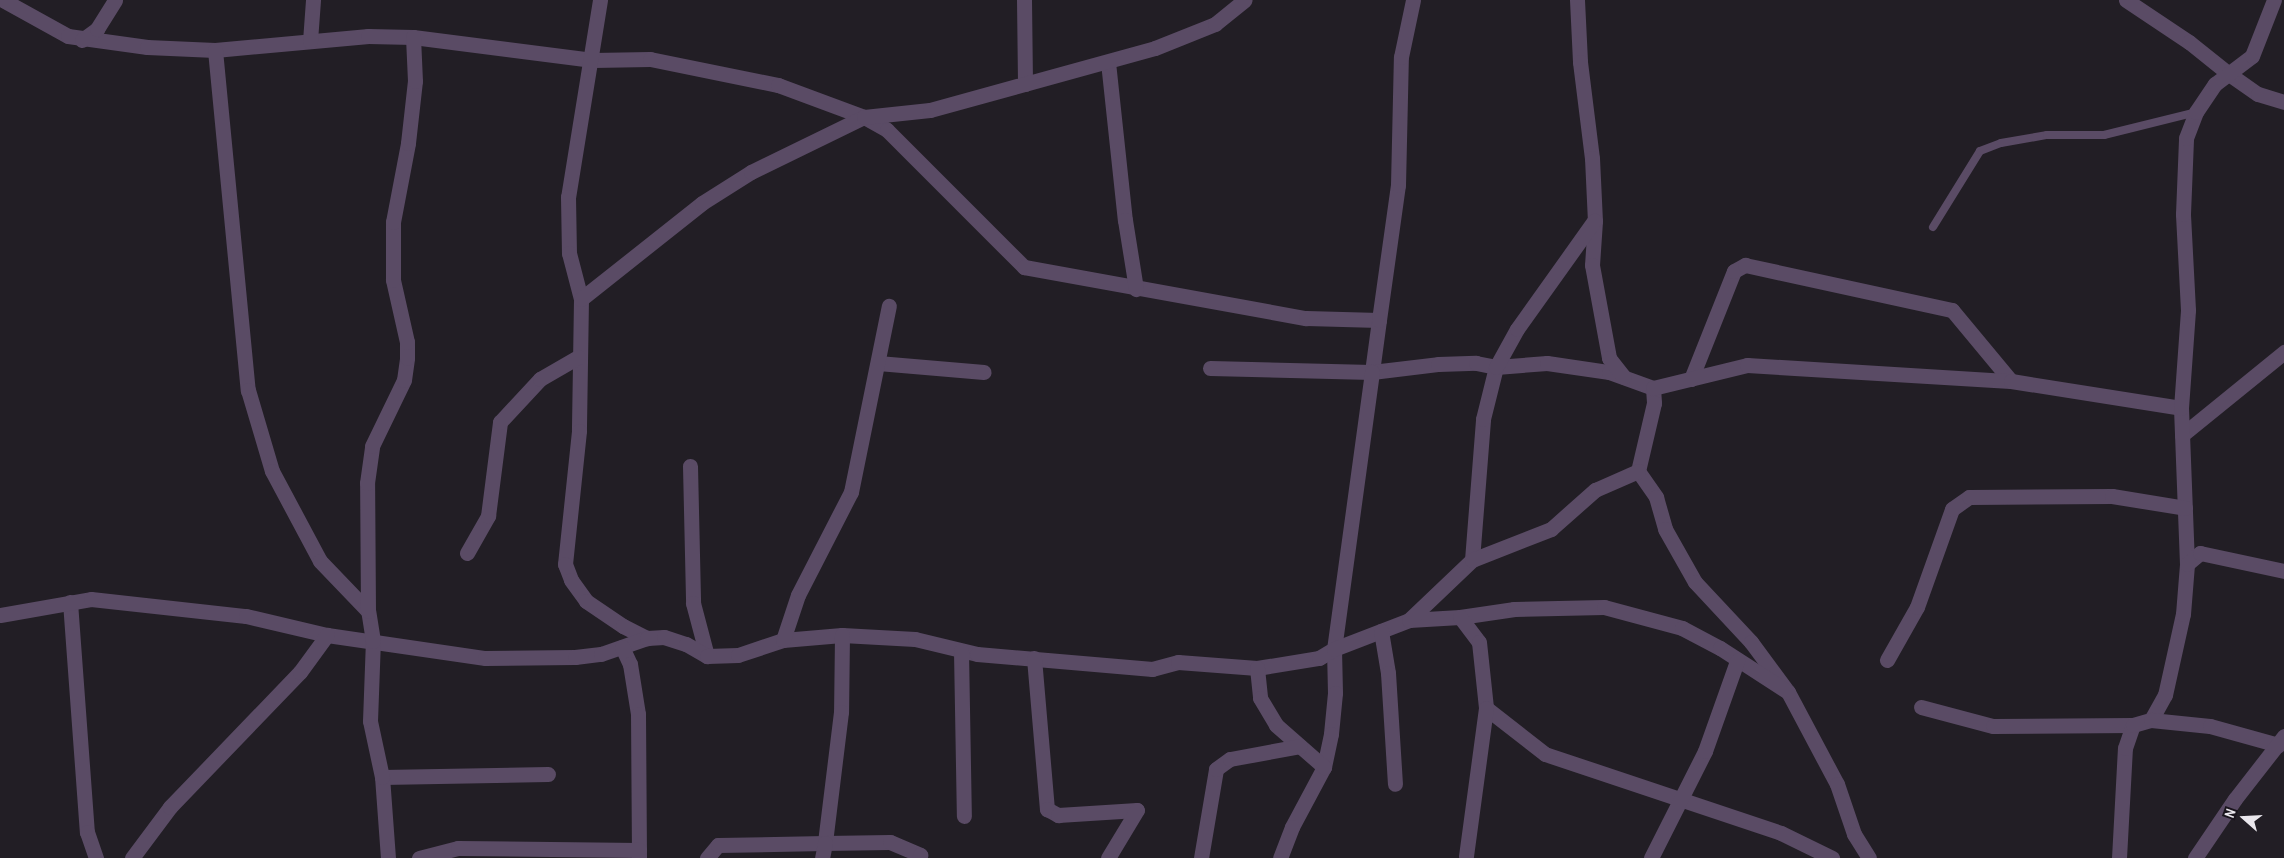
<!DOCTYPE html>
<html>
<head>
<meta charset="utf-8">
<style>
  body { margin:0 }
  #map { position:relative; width:2284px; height:858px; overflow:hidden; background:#221e25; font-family:"Archivo Narrow",sans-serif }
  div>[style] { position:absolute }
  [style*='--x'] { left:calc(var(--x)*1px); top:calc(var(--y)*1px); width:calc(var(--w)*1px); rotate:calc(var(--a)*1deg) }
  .service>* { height:8px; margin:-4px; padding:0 4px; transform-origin:4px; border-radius:4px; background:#5a4b65 }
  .minor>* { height:15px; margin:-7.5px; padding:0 7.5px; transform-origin:7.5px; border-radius:7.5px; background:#5a4b65 }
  span { translate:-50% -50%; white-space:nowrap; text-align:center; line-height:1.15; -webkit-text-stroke:4.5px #19141c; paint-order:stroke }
  .north { position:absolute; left:2219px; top:793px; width:50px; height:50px; -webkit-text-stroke:4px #19141c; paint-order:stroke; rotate:289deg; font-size:14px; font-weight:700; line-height:20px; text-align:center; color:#eae7ed }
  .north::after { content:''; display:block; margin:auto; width:18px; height:22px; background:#eae7ed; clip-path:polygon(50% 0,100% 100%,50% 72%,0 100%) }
</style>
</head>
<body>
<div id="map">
  <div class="service">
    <div style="--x:1933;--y:227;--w:89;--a:-58.3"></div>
    <div style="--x:1980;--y:151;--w:22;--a:-21"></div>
    <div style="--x:2001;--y:143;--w:47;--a:-9.9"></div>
    <div style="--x:2047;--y:135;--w:57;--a:0"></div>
    <div style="--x:2104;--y:135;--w:95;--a:-14"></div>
  </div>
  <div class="minor">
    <div style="--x:3;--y:0;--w:74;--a:29"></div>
    <div style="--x:68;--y:36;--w:80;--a:7.9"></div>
    <div style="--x:147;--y:47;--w:68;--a:2.5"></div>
    <div style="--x:215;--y:50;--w:154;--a:-5.2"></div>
    <div style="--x:368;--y:36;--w:45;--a:1.3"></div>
    <div style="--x:413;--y:37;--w:181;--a:7.3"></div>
    <div style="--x:593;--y:60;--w:57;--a:-1"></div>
    <div style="--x:650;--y:59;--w:131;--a:11.5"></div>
    <div style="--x:778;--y:85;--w:92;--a:20.4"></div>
    <div style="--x:864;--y:117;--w:26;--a:29"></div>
    <div style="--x:887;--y:130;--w:194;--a:45"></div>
    <div style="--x:1024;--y:267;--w:287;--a:10.3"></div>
    <div style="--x:1306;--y:318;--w:73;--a:1.6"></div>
    <div style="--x:1379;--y:320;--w:52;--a:97.7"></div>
    <div style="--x:1372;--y:372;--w:66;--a:-6.9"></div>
    <div style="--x:1438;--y:364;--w:38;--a:-2"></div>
    <div style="--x:1476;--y:363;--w:20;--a:11"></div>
    <div style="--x:1496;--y:367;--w:51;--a:-4.5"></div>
    <div style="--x:1547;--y:363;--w:63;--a:8.3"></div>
    <div style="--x:1609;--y:372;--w:47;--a:20"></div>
    <div style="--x:1653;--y:388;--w:15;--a:86"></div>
    <div style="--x:1654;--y:403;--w:70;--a:103.2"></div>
    <div style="--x:600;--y:0;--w:200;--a:99.2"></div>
    <div style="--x:568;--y:197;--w:56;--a:89"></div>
    <div style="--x:569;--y:253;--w:48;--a:75.4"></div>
    <div style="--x:581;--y:299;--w:132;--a:90.9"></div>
    <div style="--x:579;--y:431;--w:134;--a:96"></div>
    <div style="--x:565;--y:564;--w:17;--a:69"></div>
    <div style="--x:571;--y:580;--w:26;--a:54"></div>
    <div style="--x:586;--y:601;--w:45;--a:34"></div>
    <div style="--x:623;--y:626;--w:27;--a:27"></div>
    <div style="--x:1024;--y:0;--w:84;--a:89.3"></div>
    <div style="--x:1577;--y:0;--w:62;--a:87.2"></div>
    <div style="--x:1580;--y:62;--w:97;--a:82.9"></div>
    <div style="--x:1592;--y:158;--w:63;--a:87.3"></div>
    <div style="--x:1595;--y:221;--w:44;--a:93.9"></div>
    <div style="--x:1592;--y:265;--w:95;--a:79.6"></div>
    <div style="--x:1609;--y:358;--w:24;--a:52"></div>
    <div style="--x:2126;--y:0;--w:76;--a:33.7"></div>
    <div style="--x:2189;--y:42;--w:51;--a:38.7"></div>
    <div style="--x:2229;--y:74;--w:35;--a:35"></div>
    <div style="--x:2258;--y:94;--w:27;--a:17"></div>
    <div style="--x:82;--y:40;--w:19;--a:-36"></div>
    <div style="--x:97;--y:29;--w:34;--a:-58"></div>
    <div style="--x:310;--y:41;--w:41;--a:-85.8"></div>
    <div style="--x:215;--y:50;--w:342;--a:84.5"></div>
    <div style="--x:248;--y:390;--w:84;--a:73.5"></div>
    <div style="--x:272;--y:471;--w:102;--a:61.9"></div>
    <div style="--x:320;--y:561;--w:69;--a:46.2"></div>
    <div style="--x:1108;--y:62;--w:159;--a:83.9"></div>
    <div style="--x:1125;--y:220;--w:70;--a:80.9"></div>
    <div style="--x:581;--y:299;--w:154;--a:-38.4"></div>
    <div style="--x:702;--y:203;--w:58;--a:-32.3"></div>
    <div style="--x:751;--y:172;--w:126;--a:-26"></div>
    <div style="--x:864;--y:117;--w:66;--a:-6.1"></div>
    <div style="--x:930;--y:110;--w:233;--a:-15.4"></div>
    <div style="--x:1155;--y:48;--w:65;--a:-21.8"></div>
    <div style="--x:1215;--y:24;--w:38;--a:-39"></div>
    <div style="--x:1379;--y:320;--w:136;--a:-82"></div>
    <div style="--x:1398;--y:185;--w:128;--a:-88.7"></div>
    <div style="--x:1401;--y:57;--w:58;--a:-78.1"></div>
    <div style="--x:878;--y:363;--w:106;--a:4.9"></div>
    <div style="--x:1210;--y:368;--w:162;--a:1.4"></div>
    <div style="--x:1372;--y:372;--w:280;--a:97.8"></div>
    <div style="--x:1334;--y:649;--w:44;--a:88.7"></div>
    <div style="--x:1335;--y:693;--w:41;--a:95.6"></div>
    <div style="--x:1331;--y:734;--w:34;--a:102"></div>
    <div style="--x:1324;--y:767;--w:68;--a:118.1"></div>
    <div style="--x:1292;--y:827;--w:33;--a:111"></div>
    <div style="--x:1691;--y:379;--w:116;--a:-68.3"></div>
    <div style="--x:1734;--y:271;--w:13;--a:-29"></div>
    <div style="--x:1745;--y:265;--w:212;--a:12.3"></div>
    <div style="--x:1952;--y:310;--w:92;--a:50.3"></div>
    <div style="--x:1653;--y:388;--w:97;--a:-13.7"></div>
    <div style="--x:1747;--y:365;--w:264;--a:3.5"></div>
    <div style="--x:2011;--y:381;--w:172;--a:9"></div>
    <div style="--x:2182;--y:435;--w:132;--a:-39.1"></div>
    <div style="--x:690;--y:466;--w:137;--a:88.7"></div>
    <div style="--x:693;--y:603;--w:55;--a:75.2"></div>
    <div style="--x:1638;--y:471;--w:32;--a:55"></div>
    <div style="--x:1656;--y:497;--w:33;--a:74"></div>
    <div style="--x:1665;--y:529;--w:61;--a:60.5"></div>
    <div style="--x:1695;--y:582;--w:82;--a:47"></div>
    <div style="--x:1751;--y:642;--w:62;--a:53.5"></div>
    <div style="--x:1788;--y:692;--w:104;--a:62"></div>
    <div style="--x:1837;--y:784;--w:53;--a:71.2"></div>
    <div style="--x:1854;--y:834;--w:28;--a:58"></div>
    <div style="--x:467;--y:553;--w:43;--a:-60.4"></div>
    <div style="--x:488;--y:516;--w:95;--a:-82.7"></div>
    <div style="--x:500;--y:422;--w:59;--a:-47.1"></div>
    <div style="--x:540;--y:379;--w:44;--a:-30.1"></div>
    <div style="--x:1472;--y:560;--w:141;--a:-85.5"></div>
    <div style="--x:1483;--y:419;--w:54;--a:-76"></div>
    <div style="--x:1496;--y:367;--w:43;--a:-61.1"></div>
    <div style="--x:1517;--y:329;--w:133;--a:-54.5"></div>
    <div style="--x:2187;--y:564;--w:156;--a:-92.2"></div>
    <div style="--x:2181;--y:408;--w:98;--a:-85.9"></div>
    <div style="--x:2188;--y:310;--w:96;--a:-93"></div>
    <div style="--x:2183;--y:214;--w:76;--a:-87.7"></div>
    <div style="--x:2186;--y:138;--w:28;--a:-69"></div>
    <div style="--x:2196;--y:112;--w:34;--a:-56"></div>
    <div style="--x:2215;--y:84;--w:46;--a:-37.1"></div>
    <div style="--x:2252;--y:56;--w:60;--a:-68.6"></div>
    <div style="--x:70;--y:602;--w:231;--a:85.8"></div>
    <div style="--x:87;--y:832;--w:28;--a:71"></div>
    <div style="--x:0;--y:615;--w:92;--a:-10"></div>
    <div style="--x:91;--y:599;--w:156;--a:6.3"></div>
    <div style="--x:246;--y:616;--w:83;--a:13.2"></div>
    <div style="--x:327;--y:635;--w:160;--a:8.3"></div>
    <div style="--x:485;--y:658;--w:90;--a:-0.6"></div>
    <div style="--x:575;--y:657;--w:26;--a:-7"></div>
    <div style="--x:601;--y:654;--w:49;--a:-19.2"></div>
    <div style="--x:647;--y:638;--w:17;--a:-3"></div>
    <div style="--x:664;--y:637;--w:23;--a:18"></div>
    <div style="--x:686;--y:644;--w:24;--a:30"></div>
    <div style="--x:707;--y:656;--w:31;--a:-2"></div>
    <div style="--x:738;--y:655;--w:47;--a:-18.4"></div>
    <div style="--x:783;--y:640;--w:59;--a:-4.8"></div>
    <div style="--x:842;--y:635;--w:73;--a:3.1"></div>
    <div style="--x:915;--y:639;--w:64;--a:13.6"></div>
    <div style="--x:977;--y:654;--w:176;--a:4.9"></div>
    <div style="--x:1152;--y:669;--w:27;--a:-15"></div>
    <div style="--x:1178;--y:662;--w:79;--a:4.3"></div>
    <div style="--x:1257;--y:668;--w:63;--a:-9.2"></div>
    <div style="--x:1319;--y:658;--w:17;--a:-31"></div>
    <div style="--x:1334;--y:649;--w:80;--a:-21.1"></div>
    <div style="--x:1409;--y:620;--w:51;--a:-3.4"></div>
    <div style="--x:1460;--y:617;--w:55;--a:-8.4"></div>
    <div style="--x:1514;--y:609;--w:90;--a:-1.3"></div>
    <div style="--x:1604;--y:607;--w:81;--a:15.1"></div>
    <div style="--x:1682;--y:628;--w:43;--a:27.8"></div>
    <div style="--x:1720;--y:648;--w:81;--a:32.9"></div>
    <div style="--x:1460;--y:617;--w:31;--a:53"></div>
    <div style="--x:1479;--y:642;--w:66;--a:83.9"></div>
    <div style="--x:1486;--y:708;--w:75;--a:37.9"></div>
    <div style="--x:1545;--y:754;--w:249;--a:18.5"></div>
    <div style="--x:1781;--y:833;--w:57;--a:26.1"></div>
    <div style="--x:1409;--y:620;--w:87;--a:-43.6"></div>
    <div style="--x:1472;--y:560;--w:85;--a:-21.4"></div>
    <div style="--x:1551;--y:529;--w:59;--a:-41.6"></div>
    <div style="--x:1595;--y:490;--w:47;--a:-23.8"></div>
    <div style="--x:1381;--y:631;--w:43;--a:80.5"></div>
    <div style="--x:1388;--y:673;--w:111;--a:86.4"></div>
    <div style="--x:842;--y:635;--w:77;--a:90.7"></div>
    <div style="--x:841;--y:712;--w:132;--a:97"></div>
    <div style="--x:825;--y:843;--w:65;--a:-0.9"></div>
    <div style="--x:890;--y:842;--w:33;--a:23"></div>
    <div style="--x:920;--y:855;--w:3;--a:108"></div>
    <div style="--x:783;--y:640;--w:47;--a:-71.6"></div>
    <div style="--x:798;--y:595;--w:116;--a:-62.8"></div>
    <div style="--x:851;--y:492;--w:190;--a:-78.5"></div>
    <div style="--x:622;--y:647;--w:19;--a:65"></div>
    <div style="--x:630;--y:664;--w:51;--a:80.9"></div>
    <div style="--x:638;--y:714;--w:144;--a:89.6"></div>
    <div style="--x:961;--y:651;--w:165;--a:89"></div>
    <div style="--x:1034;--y:658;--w:152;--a:85.1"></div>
    <div style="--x:1047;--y:809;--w:13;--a:29"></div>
    <div style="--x:1058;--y:815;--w:79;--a:-3.6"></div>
    <div style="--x:1137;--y:810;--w:56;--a:121.1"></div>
    <div style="--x:1887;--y:660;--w:61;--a:-60.5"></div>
    <div style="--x:1917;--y:607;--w:104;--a:-70.3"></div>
    <div style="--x:1952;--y:509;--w:21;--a:-35"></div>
    <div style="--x:1969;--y:497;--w:143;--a:-0.4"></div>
    <div style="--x:2112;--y:496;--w:74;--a:9.3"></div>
    <div style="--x:1257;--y:668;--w:30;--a:84"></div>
    <div style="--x:1260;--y:698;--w:31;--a:59"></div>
    <div style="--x:1276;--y:725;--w:64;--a:41.2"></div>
    <div style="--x:1921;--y:707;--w:74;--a:14.8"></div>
    <div style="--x:1993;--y:726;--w:140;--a:-0.4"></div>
    <div style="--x:2151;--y:720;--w:29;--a:-61"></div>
    <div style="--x:2165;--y:695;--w:83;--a:-77.5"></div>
    <div style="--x:2183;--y:614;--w:50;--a:-85.4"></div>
    <div style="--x:2187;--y:564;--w:17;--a:-40"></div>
    <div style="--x:2200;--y:553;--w:86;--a:12.1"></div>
    <div style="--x:382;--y:777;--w:166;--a:-1"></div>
    <div style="--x:1466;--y:856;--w:149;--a:-82.3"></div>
    <div style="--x:132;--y:858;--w:64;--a:-53.3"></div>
    <div style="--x:170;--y:807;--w:187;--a:-46.1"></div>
    <div style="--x:300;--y:672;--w:46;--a:-53.9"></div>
    <div style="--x:388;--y:858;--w:81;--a:-94.2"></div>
    <div style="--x:382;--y:777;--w:57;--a:-102.1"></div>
    <div style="--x:370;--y:721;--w:80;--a:-87.9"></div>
    <div style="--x:373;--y:641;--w:30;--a:-99"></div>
    <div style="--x:368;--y:611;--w:128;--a:-90.4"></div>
    <div style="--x:367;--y:483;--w:37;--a:-82"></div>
    <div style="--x:372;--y:446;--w:73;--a:-64.1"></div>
    <div style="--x:404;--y:380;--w:22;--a:-82"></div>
    <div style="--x:407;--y:358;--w:16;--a:-90"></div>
    <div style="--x:407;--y:342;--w:64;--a:-102.7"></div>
    <div style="--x:393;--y:280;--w:58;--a:-90"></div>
    <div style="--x:393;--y:222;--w:80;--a:-79.2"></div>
    <div style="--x:408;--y:143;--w:62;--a:-83.6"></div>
    <div style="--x:415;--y:81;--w:44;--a:-92.6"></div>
    <div style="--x:419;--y:858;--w:40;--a:-14.4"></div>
    <div style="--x:458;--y:848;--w:181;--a:0.6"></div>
    <div style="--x:707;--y:858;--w:17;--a:-50"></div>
    <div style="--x:718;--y:845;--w:107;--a:-1.1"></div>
    <div style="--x:825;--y:843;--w:15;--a:101"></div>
    <div style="--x:1201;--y:858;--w:90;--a:-80.4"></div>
    <div style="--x:1216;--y:769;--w:17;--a:-36"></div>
    <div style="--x:1230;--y:759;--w:71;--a:-10.5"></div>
    <div style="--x:1651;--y:858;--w:120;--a:-63.2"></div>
    <div style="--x:1705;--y:751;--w:96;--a:-70.4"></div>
    <div style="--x:2119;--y:858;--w:110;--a:-86.9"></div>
    <div style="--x:2125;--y:748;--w:24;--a:-71"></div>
    <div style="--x:2133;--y:725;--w:19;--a:-16"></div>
    <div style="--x:2151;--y:720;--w:59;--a:5.8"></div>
    <div style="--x:2210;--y:726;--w:71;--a:15.6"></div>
    <div style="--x:2195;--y:858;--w:71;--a:-55.9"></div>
    <div style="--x:2235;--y:799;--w:80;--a:-52.1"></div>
  </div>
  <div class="north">N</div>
</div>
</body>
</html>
